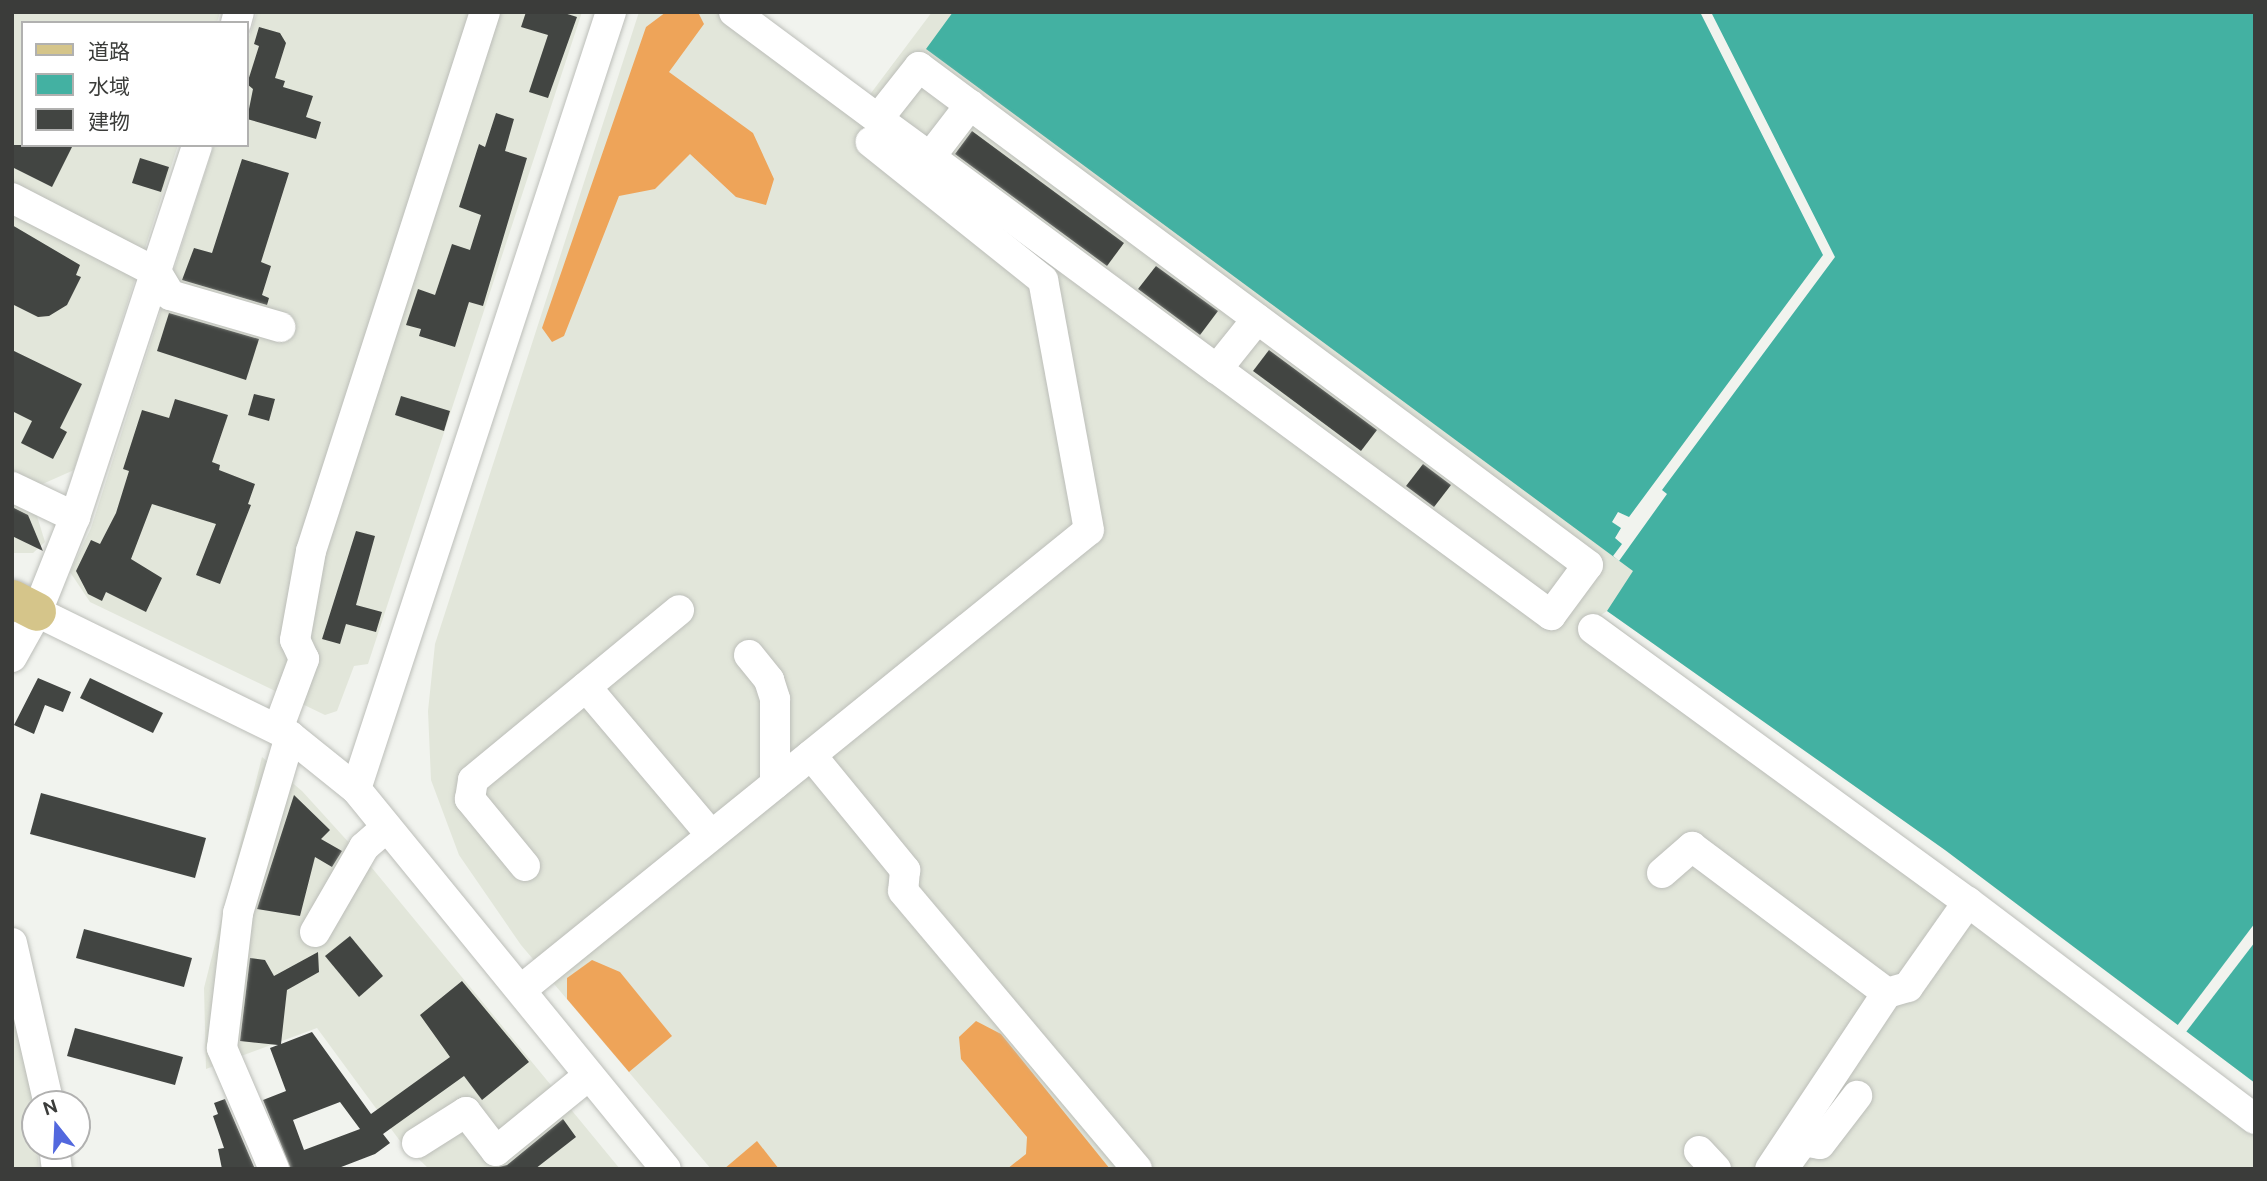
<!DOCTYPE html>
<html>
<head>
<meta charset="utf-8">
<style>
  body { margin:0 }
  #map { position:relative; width:2267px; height:1181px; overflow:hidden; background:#f1f3ee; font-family:Ubuntu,"Noto Sans JP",sans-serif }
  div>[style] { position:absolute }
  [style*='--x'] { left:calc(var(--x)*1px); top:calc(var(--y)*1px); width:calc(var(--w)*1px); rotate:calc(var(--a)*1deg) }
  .built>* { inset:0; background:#e2e6da }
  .forest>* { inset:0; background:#eea459 }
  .water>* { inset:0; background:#43b1a2 }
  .pier>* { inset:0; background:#f1f3ee }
  .building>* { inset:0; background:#424542 }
  .roads { filter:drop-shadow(0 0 2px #bcbeb9) drop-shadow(0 0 2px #bcbeb9) }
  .minor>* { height:30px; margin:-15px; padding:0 15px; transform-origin:15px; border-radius:15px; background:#fff }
  .major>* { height:38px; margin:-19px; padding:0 19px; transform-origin:19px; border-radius:19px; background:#d5c58a }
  span { translate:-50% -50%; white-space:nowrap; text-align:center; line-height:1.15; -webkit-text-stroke:7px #fff; paint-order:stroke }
  .frame { position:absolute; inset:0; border:14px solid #3b3c3a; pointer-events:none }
  .legend { position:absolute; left:21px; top:21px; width:228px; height:126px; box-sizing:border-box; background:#fff; border:2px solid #b1b1b0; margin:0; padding:9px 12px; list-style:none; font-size:21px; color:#3b3c3a }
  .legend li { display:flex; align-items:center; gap:14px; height:35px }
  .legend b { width:35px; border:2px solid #b1b1b0 }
  .north { position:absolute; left:21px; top:1090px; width:70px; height:70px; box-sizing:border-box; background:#fff; border:2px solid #b1b1b0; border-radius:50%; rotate:342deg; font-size:19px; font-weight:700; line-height:28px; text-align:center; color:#3b3c3a }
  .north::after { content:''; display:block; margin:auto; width:24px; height:32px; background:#5268de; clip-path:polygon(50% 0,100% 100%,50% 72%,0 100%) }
</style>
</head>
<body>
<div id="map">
  <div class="built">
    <div style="clip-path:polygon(12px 12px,220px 12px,217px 23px,23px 23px,23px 145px,178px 145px,74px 470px,29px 490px,45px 542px,33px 553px,12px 553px)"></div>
    <div style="clip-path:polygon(257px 12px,582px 12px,368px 664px,354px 666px,337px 711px,325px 715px,90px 602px,70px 572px,91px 528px,214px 145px,247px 145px,247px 43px)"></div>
    <div style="clip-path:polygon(639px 12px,716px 12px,856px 113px,932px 12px,1711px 12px,2255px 1083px,1945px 850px,1607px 611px,1601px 615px,2255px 1103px,2255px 1169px,711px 1169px,521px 945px,459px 855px,431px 780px,428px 711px,435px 644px)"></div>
    <div style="clip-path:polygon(262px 757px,302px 791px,372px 868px,620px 1169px,429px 1169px,400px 1141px,317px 1028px,206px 1069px,204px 988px)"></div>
    <div style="clip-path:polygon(12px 997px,30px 1081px,39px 1169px,12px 1169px)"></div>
  </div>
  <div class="forest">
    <div style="clip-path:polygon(666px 12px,698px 12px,704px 24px,669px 72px,753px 133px,774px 179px,766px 205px,736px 197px,690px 154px,655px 189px,619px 196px,564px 336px,552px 342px,542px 328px,646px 27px)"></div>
    <div style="clip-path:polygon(592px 960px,620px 972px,672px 1036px,629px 1072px,567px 999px,567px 978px)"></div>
    <div style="clip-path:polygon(976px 1021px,1001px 1034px,1110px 1169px,1007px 1169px,1026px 1154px,1027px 1137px,961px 1059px,959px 1037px)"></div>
    <div style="clip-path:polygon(757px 1141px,779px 1169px,724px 1169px)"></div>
  </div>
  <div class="water">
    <div style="clip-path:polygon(953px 12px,2255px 12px,2255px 1083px,1945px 850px,1607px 611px,1633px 571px,926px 49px)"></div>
  </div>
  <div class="pier">
    <div style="clip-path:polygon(1700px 12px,1711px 12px,1835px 257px,1662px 490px,1667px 494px,1619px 561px,1613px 556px,1622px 544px,1615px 538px,1621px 528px,1612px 522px,1618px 512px,1629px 517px,1823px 255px)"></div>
    <div style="clip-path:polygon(2255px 923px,2255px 942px,2186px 1032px,2177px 1026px)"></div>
  </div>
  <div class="building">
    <div style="clip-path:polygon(526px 12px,561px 12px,577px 17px,548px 98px,529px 92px,548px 35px,521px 27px)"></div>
    <div style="clip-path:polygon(259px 27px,280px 33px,286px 43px,275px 78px,285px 81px,283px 87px,313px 96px,306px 117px,321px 122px,316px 139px,247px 119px,253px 89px,247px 84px,259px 46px,254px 44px)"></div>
    <div style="clip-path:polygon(496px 113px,514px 119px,505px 151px,527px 158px,483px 306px,469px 302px,455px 347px,419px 336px,421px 329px,406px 325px,418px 289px,435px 295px,452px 244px,470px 250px,481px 215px,459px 207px,479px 144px,485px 147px)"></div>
    <div style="clip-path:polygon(972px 131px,1124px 243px,1107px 266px,955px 154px)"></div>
    <div style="clip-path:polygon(12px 145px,73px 145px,52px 187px,12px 167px)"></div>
    <div style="clip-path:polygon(140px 158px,169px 167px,161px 192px,132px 183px)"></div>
    <div style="clip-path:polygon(242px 159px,289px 173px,261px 262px,271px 266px,262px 295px,269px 298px,267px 305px,182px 280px,194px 248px,212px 253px)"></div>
    <div style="clip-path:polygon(12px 225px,80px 265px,76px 275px,81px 277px,67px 305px,49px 316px,38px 317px,12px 304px)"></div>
    <div style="clip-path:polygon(1156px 266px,1218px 311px,1200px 335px,1138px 289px)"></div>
    <div style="clip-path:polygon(169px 313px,259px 339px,246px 380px,157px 351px)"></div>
    <div style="clip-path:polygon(12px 350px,82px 384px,60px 428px,67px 432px,53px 459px,21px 443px,32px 421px,12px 411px)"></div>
    <div style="clip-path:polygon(1269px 350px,1377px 430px,1361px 451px,1253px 371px)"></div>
    <div style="clip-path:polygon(254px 394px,275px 399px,269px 421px,248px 415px)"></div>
    <div style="clip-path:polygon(401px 396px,450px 411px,444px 431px,395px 415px)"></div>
    <div style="clip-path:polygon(175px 399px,228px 415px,212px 462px,220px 465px,219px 470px,255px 484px,248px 504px,251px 505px,220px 584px,196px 575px,216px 524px,152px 504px,131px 559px,162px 578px,146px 612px,106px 592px,102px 601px,88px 594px,76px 571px,91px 540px,100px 544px,116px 513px,129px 471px,123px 469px,142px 410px,169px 418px)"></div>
    <div style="clip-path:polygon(1423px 464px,1451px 485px,1434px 507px,1406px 486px)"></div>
    <div style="clip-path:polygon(12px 507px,28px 515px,43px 551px,12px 536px)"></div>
    <div style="clip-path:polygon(356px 531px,375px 536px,356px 605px,382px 612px,376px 632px,346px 624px,340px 644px,322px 639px)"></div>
    <div style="clip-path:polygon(38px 678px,71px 692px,63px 712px,45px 705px,34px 734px,14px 725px)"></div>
    <div style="clip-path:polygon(90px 678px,163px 713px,153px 733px,80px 698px)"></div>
    <div style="clip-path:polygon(41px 793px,206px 838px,195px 878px,30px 834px)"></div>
    <div style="clip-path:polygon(294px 795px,330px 830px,321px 839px,342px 851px,332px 867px,315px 857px,300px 916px,257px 909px)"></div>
    <div style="clip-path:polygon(84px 929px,192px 958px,184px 987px,76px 958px)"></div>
    <div style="clip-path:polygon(350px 936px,383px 976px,359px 997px,325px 956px)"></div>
    <div style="clip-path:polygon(evenodd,318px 952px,319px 972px,287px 990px,281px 1044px,312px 1032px,371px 1114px,450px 1057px,420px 1015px,462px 981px,529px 1062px,482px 1100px,464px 1076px,383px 1134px,390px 1143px,375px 1154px,336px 1169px,291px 1169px,263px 1100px,286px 1091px,270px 1048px,278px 1045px,240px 1041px,250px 958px,265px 960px,274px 976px,318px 952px,340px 1102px,360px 1129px,304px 1150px,293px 1120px,340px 1102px)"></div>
    <div style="clip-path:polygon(75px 1028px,183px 1057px,175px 1085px,67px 1056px)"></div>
    <div style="clip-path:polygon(225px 1099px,255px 1169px,222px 1169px,218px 1149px,224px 1148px,213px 1116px,218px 1114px,214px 1103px)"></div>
    <div style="clip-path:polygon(563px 1119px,576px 1137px,535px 1169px,490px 1169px,507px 1165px)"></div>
  </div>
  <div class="roads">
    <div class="minor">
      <div style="--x:734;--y:12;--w:179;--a:36.6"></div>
      <div style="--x:878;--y:119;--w:64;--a:36.2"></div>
      <div style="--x:930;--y:157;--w:357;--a:36.5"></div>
      <div style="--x:1217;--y:369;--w:415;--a:36.4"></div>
      <div style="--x:1551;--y:615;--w:62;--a:-53.5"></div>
      <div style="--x:1588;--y:565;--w:834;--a:-143.34"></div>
      <div style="--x:919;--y:67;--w:66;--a:128.3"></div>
      <div style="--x:236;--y:23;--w:11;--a:-75"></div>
      <div style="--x:930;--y:157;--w:66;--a:-52.4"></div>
      <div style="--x:12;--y:198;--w:163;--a:27.3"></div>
      <div style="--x:157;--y:273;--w:26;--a:59"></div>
      <div style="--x:170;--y:295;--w:115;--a:16.2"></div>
      <div style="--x:1217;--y:369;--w:64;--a:-51.3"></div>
      <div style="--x:12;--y:487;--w:70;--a:25.5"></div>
      <div style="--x:37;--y:612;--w:282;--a:26.1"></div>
      <div style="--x:290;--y:736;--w:85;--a:38.8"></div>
      <div style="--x:356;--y:789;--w:490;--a:50.8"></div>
      <div style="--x:1593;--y:629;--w:464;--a:36.1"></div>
      <div style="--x:1968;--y:902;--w:360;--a:37.1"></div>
      <div style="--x:749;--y:655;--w:32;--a:51"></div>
      <div style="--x:769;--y:680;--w:20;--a:72"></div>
      <div style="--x:775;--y:699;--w:85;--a:90"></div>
      <div style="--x:12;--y:657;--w:51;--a:-60.9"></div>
      <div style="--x:37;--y:612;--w:102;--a:-68.2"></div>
      <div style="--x:75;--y:517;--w:391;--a:-71.8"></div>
      <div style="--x:586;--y:687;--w:194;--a:49.8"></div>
      <div style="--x:278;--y:729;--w:75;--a:-69.6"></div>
      <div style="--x:304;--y:659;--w:21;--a:-115"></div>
      <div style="--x:295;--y:640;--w:90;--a:-79.8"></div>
      <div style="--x:311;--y:551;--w:566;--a:-72.11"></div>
      <div style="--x:811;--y:755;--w:149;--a:50.7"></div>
      <div style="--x:905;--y:870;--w:21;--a:95"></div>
      <div style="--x:903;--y:891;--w:363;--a:49.9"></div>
      <div style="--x:356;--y:789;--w:818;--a:-71.83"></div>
      <div style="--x:525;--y:866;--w:87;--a:-129.4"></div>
      <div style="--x:470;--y:799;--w:19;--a:-81"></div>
      <div style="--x:473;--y:780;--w:267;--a:-39.5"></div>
      <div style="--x:1662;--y:873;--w:40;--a:-41"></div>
      <div style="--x:1692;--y:847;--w:244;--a:36.8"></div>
      <div style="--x:1887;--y:993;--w:211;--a:123.6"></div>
      <div style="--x:315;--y:932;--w:98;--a:-60"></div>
      <div style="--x:364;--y:847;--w:30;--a:-41"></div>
      <div style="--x:12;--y:943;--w:165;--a:77.1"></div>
      <div style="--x:522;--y:989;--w:729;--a:-38.99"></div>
      <div style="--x:1089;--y:530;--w:254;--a:-100.4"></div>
      <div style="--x:1043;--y:280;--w:221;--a:-141.3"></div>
      <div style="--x:1887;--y:993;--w:22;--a:-16"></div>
      <div style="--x:1908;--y:987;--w:104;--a:-54.8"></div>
      <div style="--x:417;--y:1143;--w:58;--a:-32.3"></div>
      <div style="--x:466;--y:1112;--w:49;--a:52.4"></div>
      <div style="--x:496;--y:1151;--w:119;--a:-39.2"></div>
      <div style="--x:54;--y:1146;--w:23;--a:83"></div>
      <div style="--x:1699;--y:1151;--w:25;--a:47"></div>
      <div style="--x:1785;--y:1166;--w:31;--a:-54"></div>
      <div style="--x:1803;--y:1141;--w:17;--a:10"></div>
      <div style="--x:1820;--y:1144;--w:61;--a:-52.4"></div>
      <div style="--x:274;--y:1169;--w:132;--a:-113.3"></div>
      <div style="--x:222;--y:1048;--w:136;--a:-83.2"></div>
      <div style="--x:238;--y:913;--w:184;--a:-73.6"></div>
    </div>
    <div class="major">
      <div style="--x:12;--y:599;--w:28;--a:27"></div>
    </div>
  </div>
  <div class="frame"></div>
  <ul class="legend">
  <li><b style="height:9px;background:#d5c58a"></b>道路</li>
  <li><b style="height:19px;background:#43b1a2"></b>水域</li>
  <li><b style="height:19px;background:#424542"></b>建物</li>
  </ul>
  <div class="north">N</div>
</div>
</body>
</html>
